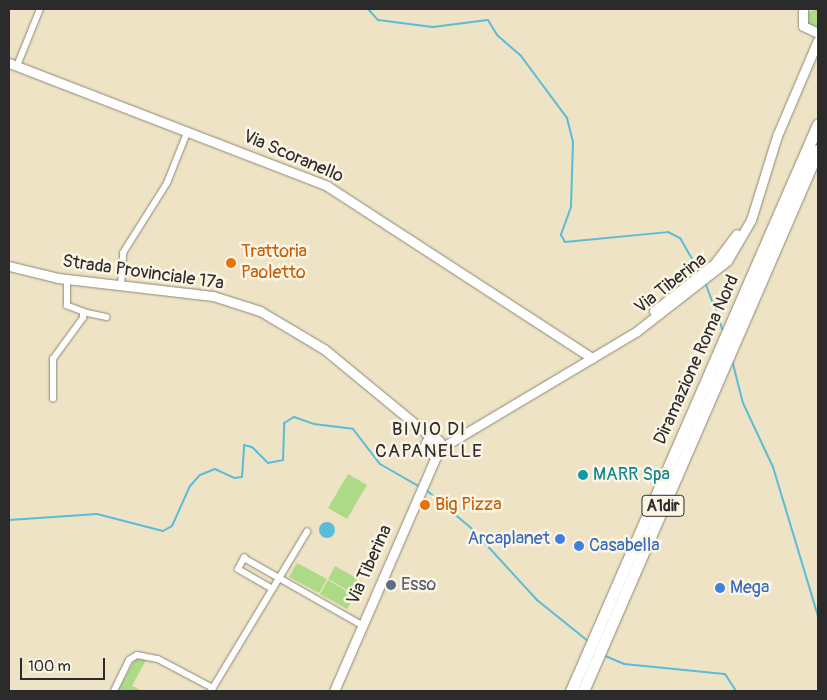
<!DOCTYPE html>
<html>
<head>
<meta charset="utf-8">
<style>
  body { margin:0 }
  #map { position:relative; width:827px; height:700px; overflow:hidden; background:#eee3c4; font-family:Pangolin,sans-serif }
  div>[style] { position:absolute }
  [style*='--x'] { left:calc(var(--x)*1px); top:calc(var(--y)*1px); width:calc(var(--w)*1px); rotate:calc(var(--a)*1deg) }
  .green>* { inset:0; background:#adda86 }
  .water>* { inset:0; background:#5abcd8 }
  .round { border-radius:50% }
  .stream>* { height:2px; margin:-1px; padding:0 1px; transform-origin:1px; border-radius:1px; background:#5abcd8 }
  .roads { filter:drop-shadow(0 0 1px #8c8778) drop-shadow(0 0 1px #8c8778) }
  .street>* { height:5.5px; margin:-2.75px; padding:0 2.75px; transform-origin:2.75px; border-radius:2.75px; background:#fff }
  .secondary>* { height:9px; margin:-4.5px; padding:0 4.5px; transform-origin:4.5px; border-radius:4.5px; background:#fff }
  .secondary>.ring { margin:-4.5px; padding:0; box-sizing:content-box; background:none; border:9px solid #fff; border-radius:50% }
  .highway>* { height:11px; margin:-5.5px; padding:0 5.5px; transform-origin:5.5px; border-radius:5.5px; background:#fff }
  .dots>* { width:14px; height:14px; translate:-50% -50%; box-sizing:border-box; border:2px solid #fcf5e5; border-radius:50% }
  span { translate:-50% -50%; white-space:nowrap; text-align:center; line-height:1.15; -webkit-text-stroke:5px #fcf5e5; paint-order:stroke }
  .shield-label span { padding:1px 4px; background:#fcf5e5; border:1px solid; border-radius:4px; -webkit-text-stroke-width:0 }
  .shield-label { font-size:16px; color:#2b2b2b; font-weight:700 }
  .street-label { font-size:18px; color:#2b2b2b }
  .food-label { font-size:18px; color:#c56008 }
  .left { translate:0 -50%; text-align:left }
  .culture-label { font-size:18px; color:#0d838f }
  .shop-label { font-size:18px; color:#366cbe }
  .right { translate:-100% -50%; text-align:right }
  .service-label { font-size:18px; color:#4e5e75 }
  .neighbourhood-label { font-size:19px; color:#2b2b2b; letter-spacing:1px }
  .frame { position:absolute; inset:0; border:10px solid #2b2b2b; pointer-events:none }
  .scale { position:absolute; left:20px; top:658px; width:85px; height:22px; box-sizing:border-box; border:2px solid #2b2b2b; border-top:0; padding-left:6px; font-size:15px; line-height:18px; white-space:nowrap; color:#2b2b2b; -webkit-text-stroke:4px #fcf5e5; paint-order:stroke }
</style>
</head>
<body>
<div id="map">
  <div class="green">
    <div style="clip-path:polygon(818px 9px,818px 28px,814px 28px,807px 24px,806px 13px)"></div>
    <div style="clip-path:polygon(348px 474px,367px 485px,347px 519px,328px 508px)"></div>
    <div style="clip-path:polygon(297px 563px,327px 579px,319px 593px,289px 577px)"></div>
    <div style="clip-path:polygon(335px 566px,363px 582px,356px 595px,328px 579px)"></div>
    <div style="clip-path:polygon(328px 580px,355px 596px,347px 609px,320px 594px)"></div>
    <div style="clip-path:polygon(136px 657px,146px 660px,132px 686px,143px 691px,118px 691px)"></div>
  </div>
  <div class="water">
    <div class="round" style="left:319px;top:522px;width:16px;height:16px"></div>
  </div>
  <div class="stream">
    <div style="--x:368;--y:9;--w:15;--a:48"></div>
    <div style="--x:378;--y:20;--w:55;--a:7.3"></div>
    <div style="--x:433;--y:27;--w:55;--a:-7.3"></div>
    <div style="--x:488;--y:20;--w:17;--a:59"></div>
    <div style="--x:497;--y:35;--w:32;--a:41"></div>
    <div style="--x:521;--y:56;--w:77;--a:53.4"></div>
    <div style="--x:567;--y:118;--w:25;--a:76"></div>
    <div style="--x:573;--y:142;--w:65;--a:91.8"></div>
    <div style="--x:571;--y:207;--w:30;--a:110"></div>
    <div style="--x:561;--y:235;--w:8;--a:60"></div>
    <div style="--x:565;--y:242;--w:103;--a:-5.5"></div>
    <div style="--x:668;--y:232;--w:13;--a:27"></div>
    <div style="--x:680;--y:238;--w:38;--a:60"></div>
    <div style="--x:705;--y:282;--w:52;--a:69.8"></div>
    <div style="--x:732;--y:360;--w:44;--a:75.7"></div>
    <div style="--x:743;--y:403;--w:71;--a:64.9"></div>
    <div style="--x:773;--y:467;--w:156;--a:73.2"></div>
    <div style="--x:425;--y:489;--w:60;--a:40.3"></div>
    <div style="--x:471;--y:528;--w:98;--a:47.5"></div>
    <div style="--x:537;--y:600;--w:67;--a:38.9"></div>
    <div style="--x:9;--y:520;--w:88;--a:-3.9"></div>
    <div style="--x:97;--y:514;--w:68;--a:14.4"></div>
    <div style="--x:163;--y:531;--w:10;--a:-29"></div>
    <div style="--x:172;--y:526;--w:44;--a:-65.8"></div>
    <div style="--x:190;--y:486;--w:15;--a:-48"></div>
    <div style="--x:200;--y:475;--w:16;--a:-22"></div>
    <div style="--x:215;--y:469;--w:21;--a:25"></div>
    <div style="--x:234;--y:478;--w:8;--a:-7"></div>
    <div style="--x:242;--y:477;--w:32;--a:-86"></div>
    <div style="--x:244;--y:445;--w:8;--a:14"></div>
    <div style="--x:252;--y:447;--w:23;--a:45"></div>
    <div style="--x:268;--y:463;--w:15;--a:-11"></div>
    <div style="--x:283;--y:460;--w:37;--a:-88"></div>
    <div style="--x:284;--y:423;--w:12;--a:-31"></div>
    <div style="--x:294;--y:417;--w:21;--a:19"></div>
    <div style="--x:314;--y:424;--w:39;--a:7"></div>
    <div style="--x:353;--y:429;--w:44;--a:52.4"></div>
    <div style="--x:380;--y:464;--w:46;--a:29.9"></div>
    <div style="--x:603;--y:655;--w:23;--a:23"></div>
    <div style="--x:624;--y:664;--w:101;--a:5.7"></div>
    <div style="--x:725;--y:674;--w:20;--a:57"></div>
    <div style="--x:769;--y:691;--w:16;--a:0"></div>
  </div>
  <div class="roads">
    <div class="street">
      <div style="--x:17;--y:66;--w:61;--a:-68"></div>
      <div style="--x:121;--y:285;--w:32;--a:-86"></div>
      <div style="--x:123;--y:253;--w:83;--a:-57.8"></div>
      <div style="--x:167;--y:183;--w:54;--a:-68.2"></div>
      <div style="--x:83;--y:312;--w:24;--a:12"></div>
      <div style="--x:53;--y:399;--w:40;--a:-90"></div>
      <div style="--x:53;--y:359;--w:51;--a:-53.8"></div>
      <div style="--x:83;--y:318;--w:6;--a:-90"></div>
      <div style="--x:83;--y:312;--w:17;--a:-159"></div>
      <div style="--x:67;--y:306;--w:27;--a:-90"></div>
      <div style="--x:272;--y:589;--w:39;--a:-150"></div>
      <div style="--x:238;--y:569;--w:13;--a:-61"></div>
      <div style="--x:244;--y:558;--w:136;--a:29.6"></div>
      <div style="--x:114;--y:691;--w:34;--a:-64"></div>
      <div style="--x:129;--y:660;--w:9;--a:-32"></div>
      <div style="--x:137;--y:655;--w:21;--a:11"></div>
      <div style="--x:158;--y:659;--w:62;--a:27.8"></div>
      <div style="--x:211;--y:691;--w:186;--a:-58.9"></div>
    </div>
    <div class="secondary">
      <div style="--x:803;--y:9;--w:17;--a:90"></div>
      <div style="--x:803;--y:26;--w:17;--a:25"></div>
      <div style="--x:9;--y:63;--w:341;--a:21.1"></div>
      <div style="--x:327;--y:186;--w:316;--a:33"></div>
      <div style="--x:9;--y:266;--w:50;--a:13.8"></div>
      <div style="--x:58;--y:278;--w:156;--a:6.6"></div>
      <div style="--x:213;--y:296;--w:49;--a:17.7"></div>
      <div style="--x:260;--y:311;--w:74;--a:30.7"></div>
      <div style="--x:324;--y:349;--w:140;--a:39.5"></div>
      <div style="--x:654;--y:311;--w:78;--a:-38.2"></div>
      <div style="--x:715;--y:263;--w:36;--a:-53"></div>
      <div class="ring" style="left:425px;top:438px;width:7px;height:7px"></div>
      <div style="--x:441;--y:448;--w:228;--a:-30.8"></div>
      <div style="--x:637;--y:331;--w:114;--a:-37.9"></div>
      <div style="--x:727;--y:261;--w:48;--a:-59.7"></div>
      <div style="--x:751;--y:220;--w:88;--a:-72.8"></div>
      <div style="--x:777;--y:136;--w:104;--a:-66.9"></div>
      <div style="--x:334;--y:691;--w:261;--a:-66.5"></div>
    </div>
    <div class="highway">
      <div style="--x:571;--y:691;--w:618;--a:-66.46"></div>
      <div style="--x:583;--y:691;--w:590;--a:-66.52"></div>
    </div>
  </div>
  <div class="dots">
    <div style="left:231px;top:263px;background:#e8710a"></div>
    <div style="left:583px;top:475px;background:#0f9aa8"></div>
    <div style="left:425px;top:505px;background:#e8710a"></div>
    <div style="left:560px;top:539px;background:#3f7fe0"></div>
    <div style="left:579px;top:546px;background:#3f7fe0"></div>
    <div style="left:391px;top:585px;background:#5c6f8a"></div>
    <div style="left:720px;top:588px;background:#3f7fe0"></div>
  </div>
  <div class="shield-label">
    <span style="left:663px;top:506px">A1dir</span>
  </div>
  <div class="street-label">
    <span style="left:293px;top:157px;rotate:23deg">Via Scoranello</span>
    <span style="left:143px;top:273px;rotate:8deg">Strada Provinciale 17a</span>
    <span style="left:671px;top:284px;rotate:-38deg">Via Tiberina</span>
    <span style="left:697px;top:360px;rotate:-66deg">Diramazione Roma Nord</span>
    <span style="left:370px;top:565px;rotate:-66deg">Via Tiberina</span>
  </div>
  <div class="food-label">
    <span class="left" style="left:241px;top:263px">Trattoria<br>Paoletto</span>
    <span class="left" style="left:435px;top:505px">Big Pizza</span>
  </div>
  <div class="culture-label">
    <span class="left" style="left:593px;top:475px">MARR Spa</span>
  </div>
  <div class="shop-label">
    <span class="right" style="left:550px;top:539px">Arcaplanet</span>
    <span class="left" style="left:589px;top:546px">Casabella</span>
    <span class="left" style="left:730px;top:588px">Mega</span>
  </div>
  <div class="service-label">
    <span class="left" style="left:401px;top:585px">Esso</span>
  </div>
  <div class="neighbourhood-label">
    <span style="left:429px;top:441px">BIVIO DI<br>CAPANELLE</span>
  </div>
  <div class="frame"></div>
  <div class="scale">100 m</div>
</div>
</body>
</html>
